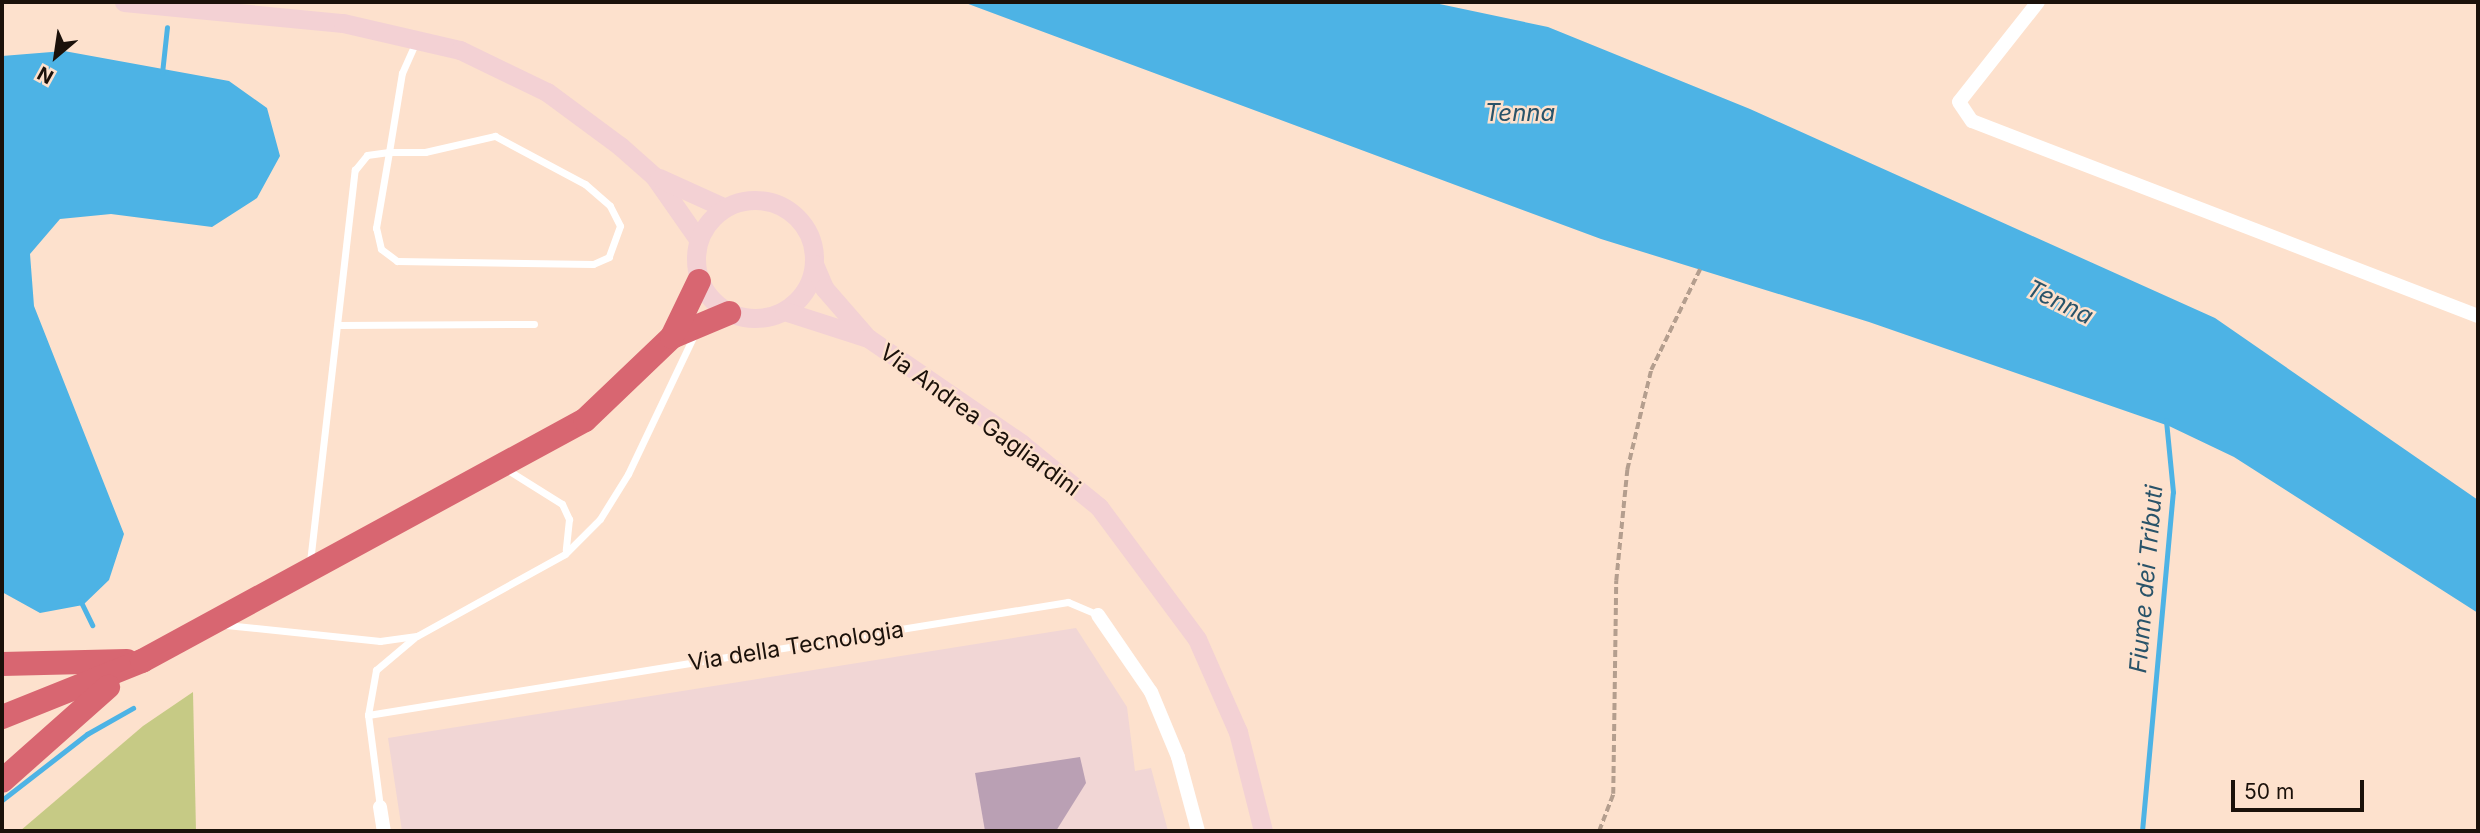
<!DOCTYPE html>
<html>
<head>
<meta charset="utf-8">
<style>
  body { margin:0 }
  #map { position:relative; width:2480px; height:833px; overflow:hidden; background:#fde1cd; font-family:Inter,sans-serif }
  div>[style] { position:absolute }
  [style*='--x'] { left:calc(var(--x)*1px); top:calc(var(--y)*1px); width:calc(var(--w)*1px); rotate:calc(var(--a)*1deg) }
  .industrial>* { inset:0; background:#f1d6d5 }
  .green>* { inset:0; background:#c6ca85 }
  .water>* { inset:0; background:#4db3e5 }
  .stream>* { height:5px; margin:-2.5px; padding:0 2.5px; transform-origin:2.5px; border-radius:2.5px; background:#4db3e5 }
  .building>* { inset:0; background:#baa0b4 }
  .path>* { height:3.5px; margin-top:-1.75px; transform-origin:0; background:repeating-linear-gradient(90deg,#b49e8e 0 7px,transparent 0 10.5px) }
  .service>* { height:7px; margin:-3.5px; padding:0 3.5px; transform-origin:3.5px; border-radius:3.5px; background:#fff }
  .minor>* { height:14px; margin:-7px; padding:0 7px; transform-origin:7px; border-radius:7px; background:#fff }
  .secondary>* { height:19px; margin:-9.5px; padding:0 9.5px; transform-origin:9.5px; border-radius:9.5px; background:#f3d1d4 }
  .secondary>.ring { margin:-9.5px; padding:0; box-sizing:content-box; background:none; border:19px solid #f3d1d4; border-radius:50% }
  .motorway>* { height:24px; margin:-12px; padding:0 12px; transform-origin:12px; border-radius:12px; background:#d86671 }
  span { translate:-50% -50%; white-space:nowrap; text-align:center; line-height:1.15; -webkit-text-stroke:5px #fde1cd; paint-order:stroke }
  .street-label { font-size:23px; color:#1b110a }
  .water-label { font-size:24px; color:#295369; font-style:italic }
  .frame { position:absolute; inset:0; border:4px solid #1b110a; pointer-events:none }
  .north { position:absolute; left:21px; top:21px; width:70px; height:70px; -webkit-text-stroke:5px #fde1cd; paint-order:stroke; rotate:209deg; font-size:19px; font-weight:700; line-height:28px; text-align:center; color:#1b110a }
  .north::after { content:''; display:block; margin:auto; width:24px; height:32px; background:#1b110a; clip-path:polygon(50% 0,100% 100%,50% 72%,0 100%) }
  .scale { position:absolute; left:2231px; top:780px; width:133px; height:32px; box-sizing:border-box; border:4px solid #1b110a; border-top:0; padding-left:9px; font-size:21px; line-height:24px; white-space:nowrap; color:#1b110a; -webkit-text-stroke:5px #fde1cd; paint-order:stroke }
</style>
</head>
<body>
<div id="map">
  <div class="industrial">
    <div style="clip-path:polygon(1076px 628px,1127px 707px,1135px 771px,1151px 768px,1168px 831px,402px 831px,388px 738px)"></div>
  </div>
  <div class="green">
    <div style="clip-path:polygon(193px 692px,196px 831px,20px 831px,143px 726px)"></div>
  </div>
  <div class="water">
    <div style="clip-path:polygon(963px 2px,1430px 2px,1548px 27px,1750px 109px,2215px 318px,2478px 500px,2478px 613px,2234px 457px,2169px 426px,1869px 322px,1601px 239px)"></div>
    <div style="clip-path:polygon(64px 51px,229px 81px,267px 108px,280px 156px,257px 198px,212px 227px,111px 214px,60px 219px,30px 254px,34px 306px,124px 534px,109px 580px,83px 605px,40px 613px,2px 592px,2px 56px)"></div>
  </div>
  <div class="stream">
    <div style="--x:162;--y:73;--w:46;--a:-83.8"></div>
    <div style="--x:80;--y:600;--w:28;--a:64"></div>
    <div style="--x:2;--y:800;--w:108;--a:-37.8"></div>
    <div style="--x:87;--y:734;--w:53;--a:-29.5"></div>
    <div style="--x:2142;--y:831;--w:340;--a:-84.8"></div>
    <div style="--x:2173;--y:492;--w:72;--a:-95.6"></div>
  </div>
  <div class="building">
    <div style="clip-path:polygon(1080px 757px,1086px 783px,1056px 831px,985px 831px,975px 773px)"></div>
  </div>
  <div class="path">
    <div style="--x:1599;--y:831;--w:40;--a:-69"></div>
    <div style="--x:1613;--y:794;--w:213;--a:-89.2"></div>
    <div style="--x:1616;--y:581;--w:112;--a:-84.3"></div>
    <div style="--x:1627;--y:470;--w:103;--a:-76.5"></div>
    <div style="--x:1651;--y:370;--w:112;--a:-64.1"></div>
  </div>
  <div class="service">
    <div style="--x:495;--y:136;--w:102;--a:28.1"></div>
    <div style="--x:585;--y:184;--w:33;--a:41"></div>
    <div style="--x:610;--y:206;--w:22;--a:63"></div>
    <div style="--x:620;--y:226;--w:33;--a:110"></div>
    <div style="--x:609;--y:257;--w:17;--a:156"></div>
    <div style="--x:593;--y:264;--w:196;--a:-179.1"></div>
    <div style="--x:397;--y:261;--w:20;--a:-143"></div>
    <div style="--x:381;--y:249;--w:22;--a:-103"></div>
    <div style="--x:376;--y:228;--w:77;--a:-80.3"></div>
    <div style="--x:389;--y:152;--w:36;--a:0"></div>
    <div style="--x:425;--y:152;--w:72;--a:-12.9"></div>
    <div style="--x:338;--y:325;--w:196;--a:-0.3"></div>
    <div style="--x:506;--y:469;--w:66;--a:32"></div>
    <div style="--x:562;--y:504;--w:17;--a:65"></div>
    <div style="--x:569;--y:519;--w:31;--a:96"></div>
    <div style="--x:310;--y:562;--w:395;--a:-83.5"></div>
    <div style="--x:355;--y:170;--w:19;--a:-51"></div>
    <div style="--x:367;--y:155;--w:22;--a:-8"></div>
    <div style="--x:389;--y:152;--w:80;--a:-80.7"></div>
    <div style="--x:402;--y:73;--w:36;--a:-66"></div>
    <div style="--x:226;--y:625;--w:155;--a:5.9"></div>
    <div style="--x:380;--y:641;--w:37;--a:-8"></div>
    <div style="--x:417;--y:636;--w:169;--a:-29"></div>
    <div style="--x:565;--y:554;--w:49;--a:-45"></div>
    <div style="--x:600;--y:519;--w:53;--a:-58.1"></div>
    <div style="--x:628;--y:474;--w:154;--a:-64.6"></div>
    <div style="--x:368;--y:715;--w:46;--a:-79.9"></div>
    <div style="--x:376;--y:670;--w:50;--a:-40.1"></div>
    <div style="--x:380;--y:807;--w:93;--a:-97.4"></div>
    <div style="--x:368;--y:715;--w:709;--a:-9.17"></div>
    <div style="--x:1068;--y:602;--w:33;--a:23"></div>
  </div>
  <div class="minor">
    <div style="--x:2038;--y:2;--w:127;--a:128.3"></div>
    <div style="--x:1959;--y:102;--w:23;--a:56"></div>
    <div style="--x:1972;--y:121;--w:542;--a:21.08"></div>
    <div style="--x:1098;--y:615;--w:93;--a:55.5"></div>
    <div style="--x:1151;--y:692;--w:70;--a:67.4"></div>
    <div style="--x:1178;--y:757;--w:77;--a:74.9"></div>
    <div style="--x:380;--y:807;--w:24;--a:81"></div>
  </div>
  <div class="secondary">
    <div style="--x:124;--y:2;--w:220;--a:5.5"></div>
    <div style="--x:343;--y:23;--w:120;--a:13"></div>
    <div style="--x:460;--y:50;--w:97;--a:25.8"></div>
    <div style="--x:547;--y:92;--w:91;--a:36.5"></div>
    <div style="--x:620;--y:146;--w:45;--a:41.4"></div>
    <div style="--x:654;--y:176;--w:77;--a:55.1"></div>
    <div style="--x:659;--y:178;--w:72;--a:24.4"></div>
    <div class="ring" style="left:696px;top:200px;width:99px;height:99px"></div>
    <div style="--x:814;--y:264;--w:26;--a:67"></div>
    <div style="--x:824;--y:288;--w:62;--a:48.9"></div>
    <div style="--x:784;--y:311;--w:88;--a:17.8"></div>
    <div style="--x:868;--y:338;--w:187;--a:34.5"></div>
    <div style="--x:1022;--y:444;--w:99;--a:39.3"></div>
    <div style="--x:1099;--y:507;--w:164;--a:53.4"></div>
    <div style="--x:1197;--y:639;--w:102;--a:66.2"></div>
    <div style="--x:1238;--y:732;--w:102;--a:75.8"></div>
  </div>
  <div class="motorway">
    <div style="--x:672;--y:337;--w:62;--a:-22.8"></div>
    <div style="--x:2;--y:664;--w:125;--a:-1.4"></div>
    <div style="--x:2;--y:717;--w:151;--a:-21.8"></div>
    <div style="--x:142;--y:661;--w:504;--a:-28.55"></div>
    <div style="--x:585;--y:420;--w:120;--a:-43.7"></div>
    <div style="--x:672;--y:337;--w:62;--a:-64.3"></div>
    <div style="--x:2;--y:781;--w:142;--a:-41.6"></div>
  </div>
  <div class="street-label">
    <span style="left:980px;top:420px;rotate:36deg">Via Andrea Gagliardini</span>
    <span style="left:796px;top:646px;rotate:-9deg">Via della Tecnologia</span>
  </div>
  <div class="water-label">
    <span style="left:1520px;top:113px">Tenna</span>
    <span style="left:2060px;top:302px;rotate:26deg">Tenna</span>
    <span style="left:2146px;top:579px;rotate:-85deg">Fiume dei Tributi</span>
  </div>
  <div class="frame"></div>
  <div class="north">N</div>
  <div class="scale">50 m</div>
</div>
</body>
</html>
